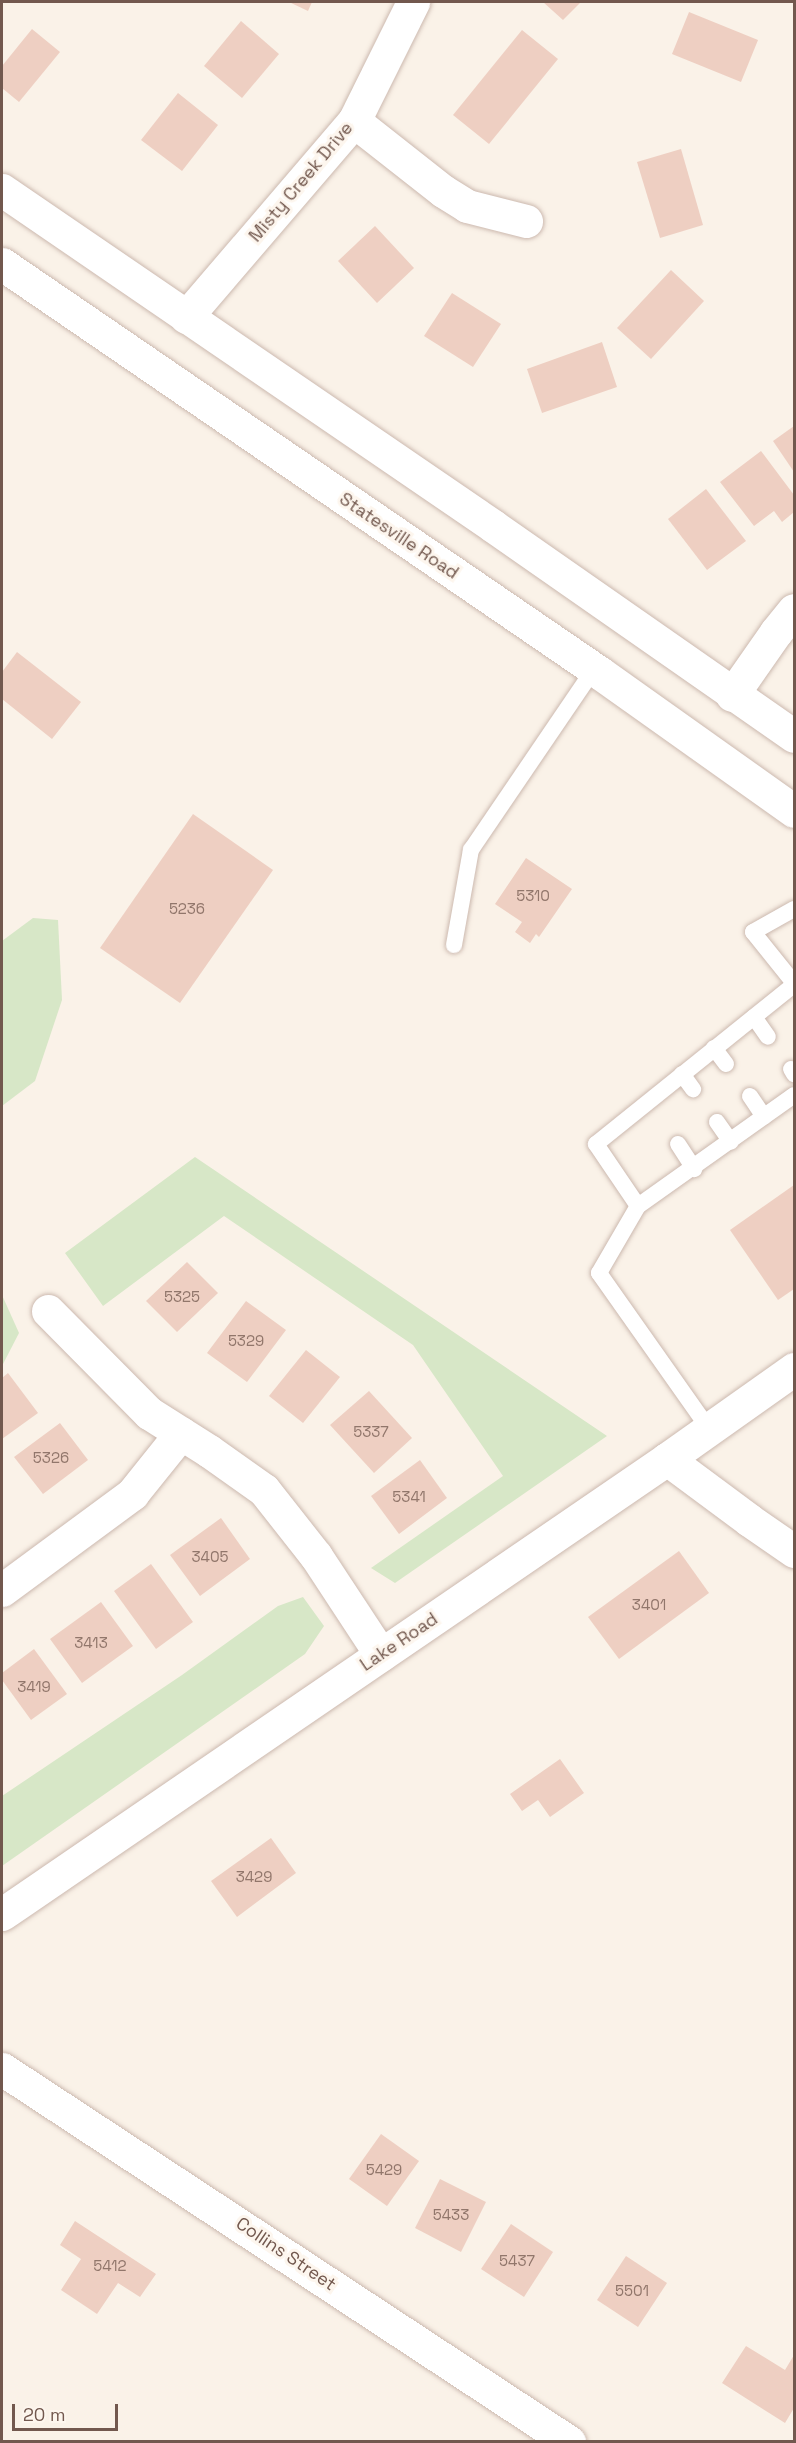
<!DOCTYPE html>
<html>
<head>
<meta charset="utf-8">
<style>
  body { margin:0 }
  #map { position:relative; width:796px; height:2443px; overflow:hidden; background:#faf2e8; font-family:"Space Grotesk",sans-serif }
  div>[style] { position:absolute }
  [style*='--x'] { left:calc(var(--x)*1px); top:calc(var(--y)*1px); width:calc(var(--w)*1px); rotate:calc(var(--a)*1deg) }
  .green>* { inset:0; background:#d7e7c7 }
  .building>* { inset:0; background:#eecfc2 }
  .roads { filter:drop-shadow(0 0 2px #ccb9af) drop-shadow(0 0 2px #ccb9af) }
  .service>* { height:16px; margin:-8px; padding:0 8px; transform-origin:8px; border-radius:8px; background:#fff }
  .minor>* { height:33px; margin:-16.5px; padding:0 16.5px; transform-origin:16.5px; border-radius:16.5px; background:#fff }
  .tertiary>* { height:33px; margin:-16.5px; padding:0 16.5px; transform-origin:16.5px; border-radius:16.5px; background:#fff }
  .secondary>* { height:33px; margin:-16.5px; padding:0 16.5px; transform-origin:16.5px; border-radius:16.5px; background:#fff }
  span { translate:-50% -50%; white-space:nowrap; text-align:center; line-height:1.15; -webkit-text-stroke:6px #fdf6ee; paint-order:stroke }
  .number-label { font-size:15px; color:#91766b }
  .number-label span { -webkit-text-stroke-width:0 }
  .street-label { font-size:18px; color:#72584e }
  .frame { position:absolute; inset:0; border:3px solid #72584e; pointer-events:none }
  .scale { position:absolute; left:12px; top:2404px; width:106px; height:27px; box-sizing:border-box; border:3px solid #72584e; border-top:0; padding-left:8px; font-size:18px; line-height:21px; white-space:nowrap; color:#72584e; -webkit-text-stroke:4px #fdf6ee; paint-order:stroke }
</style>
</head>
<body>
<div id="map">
  <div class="green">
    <div style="clip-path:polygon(33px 918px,58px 920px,62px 1000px,35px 1081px,2px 1106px,2px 941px)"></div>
    <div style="clip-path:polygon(195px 1157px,607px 1436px,395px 1583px,371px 1568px,503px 1476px,413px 1345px,224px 1216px,103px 1306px,65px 1253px)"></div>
    <div style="clip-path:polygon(2px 1295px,19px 1333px,2px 1366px)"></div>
    <div style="clip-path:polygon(303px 1597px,324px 1626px,305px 1654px,2px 1866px,2px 1796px,182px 1675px,278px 1606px)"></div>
  </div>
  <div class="building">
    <div style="clip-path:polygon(289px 2px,312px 2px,308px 11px)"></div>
    <div style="clip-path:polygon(543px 2px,581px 2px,563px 20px)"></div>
    <div style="clip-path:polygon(689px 12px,758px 40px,741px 82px,672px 54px)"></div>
    <div style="clip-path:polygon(241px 21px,279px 54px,242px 98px,204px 66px)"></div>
    <div style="clip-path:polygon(32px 29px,60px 52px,19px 102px,2px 88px,2px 66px)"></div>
    <div style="clip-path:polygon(522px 30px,558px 59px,489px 144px,453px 115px)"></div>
    <div style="clip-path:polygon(178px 93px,218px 125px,182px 171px,141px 140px)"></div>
    <div style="clip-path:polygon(681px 149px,703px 225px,660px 238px,637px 162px)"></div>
    <div style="clip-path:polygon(375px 226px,414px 268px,377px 303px,338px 261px)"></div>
    <div style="clip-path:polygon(671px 270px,704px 301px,651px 359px,617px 328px)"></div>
    <div style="clip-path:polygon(452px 293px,501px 324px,473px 367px,424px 336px)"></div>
    <div style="clip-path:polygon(602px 342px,617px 387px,542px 413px,527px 369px)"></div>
    <div style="clip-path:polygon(794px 426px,794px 472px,773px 441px)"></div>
    <div style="clip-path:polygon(761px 451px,794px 495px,794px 512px,782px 522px,774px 511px,754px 526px,720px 482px)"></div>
    <div style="clip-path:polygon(706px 489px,746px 541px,707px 570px,668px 519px)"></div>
    <div style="clip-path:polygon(17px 652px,81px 702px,52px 739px,2px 699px,2px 672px)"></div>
    <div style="clip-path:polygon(193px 814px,273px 870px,180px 1003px,100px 948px)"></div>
    <div style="clip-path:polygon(526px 858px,572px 889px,539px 937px,536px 934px,530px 943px,515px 932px,522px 922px,495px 904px)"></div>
    <div style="clip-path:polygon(794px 1185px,794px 1289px,778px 1300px,730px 1230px)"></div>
    <div style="clip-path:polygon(187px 1262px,218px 1293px,177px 1332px,146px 1301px)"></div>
    <div style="clip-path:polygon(246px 1301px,286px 1330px,247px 1382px,207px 1353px)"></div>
    <div style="clip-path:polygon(306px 1350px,340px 1377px,303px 1423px,269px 1396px)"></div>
    <div style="clip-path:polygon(8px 1373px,38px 1413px,2px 1439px,2px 1378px)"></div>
    <div style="clip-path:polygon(369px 1391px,412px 1438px,374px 1473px,330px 1425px)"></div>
    <div style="clip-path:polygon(60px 1423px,88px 1460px,43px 1494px,14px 1457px)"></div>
    <div style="clip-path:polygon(420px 1460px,447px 1498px,399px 1534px,371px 1496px)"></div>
    <div style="clip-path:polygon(221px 1518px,250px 1559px,200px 1596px,170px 1555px)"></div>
    <div style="clip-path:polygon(679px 1551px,709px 1593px,619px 1659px,588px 1617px)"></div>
    <div style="clip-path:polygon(151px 1564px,193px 1622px,156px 1649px,114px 1591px)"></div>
    <div style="clip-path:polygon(101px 1602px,133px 1646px,82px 1683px,50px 1639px)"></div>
    <div style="clip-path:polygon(34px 1649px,67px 1694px,31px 1720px,2px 1680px,2px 1673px)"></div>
    <div style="clip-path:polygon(560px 1759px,584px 1793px,550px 1817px,538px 1800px,522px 1811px,510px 1794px)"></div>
    <div style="clip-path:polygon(271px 1838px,296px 1873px,237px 1917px,211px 1881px)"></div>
    <div style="clip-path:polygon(381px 2134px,419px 2161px,387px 2206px,349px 2179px)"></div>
    <div style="clip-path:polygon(440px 2179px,486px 2202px,461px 2252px,415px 2228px)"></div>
    <div style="clip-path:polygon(75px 2221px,156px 2274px,140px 2297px,118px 2283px,97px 2314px,61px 2290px,81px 2259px,60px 2245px)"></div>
    <div style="clip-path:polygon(511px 2224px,553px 2252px,524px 2297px,481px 2269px)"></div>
    <div style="clip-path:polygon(626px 2256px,667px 2283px,638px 2327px,597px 2300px)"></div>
    <div style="clip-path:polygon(746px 2346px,785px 2370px,794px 2355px,794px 2408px,785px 2423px,722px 2383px)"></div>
  </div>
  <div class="roads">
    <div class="service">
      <div style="--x:794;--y:909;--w:47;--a:150.7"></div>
      <div style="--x:753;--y:932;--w:65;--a:51.2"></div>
      <div style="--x:454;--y:945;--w:97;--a:-79.9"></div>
      <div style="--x:471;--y:850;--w:219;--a:-55.8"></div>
      <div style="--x:754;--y:1017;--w:24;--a:55"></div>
      <div style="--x:714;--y:1048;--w:20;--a:53"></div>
      <div style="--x:791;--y:1069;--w:6;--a:59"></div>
      <div style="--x:682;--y:1074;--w:19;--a:54"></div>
      <div style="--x:750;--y:1096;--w:25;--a:56"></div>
      <div style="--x:717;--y:1122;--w:24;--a:55"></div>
      <div style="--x:678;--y:1144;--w:30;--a:57"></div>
      <div style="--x:638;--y:1206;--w:191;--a:-35.4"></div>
      <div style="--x:709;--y:1429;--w:191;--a:-125.2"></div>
      <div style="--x:599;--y:1273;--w:78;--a:-59.8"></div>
      <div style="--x:638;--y:1206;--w:75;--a:-124.1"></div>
      <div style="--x:596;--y:1144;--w:254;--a:-38.8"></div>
    </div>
    <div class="minor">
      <div style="--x:354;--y:121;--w:113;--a:38.2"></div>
      <div style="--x:443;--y:191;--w:28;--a:32"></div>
      <div style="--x:467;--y:206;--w:61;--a:14.3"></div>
      <div style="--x:186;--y:317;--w:258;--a:-49.4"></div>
      <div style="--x:354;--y:121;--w:133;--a:-63.6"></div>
      <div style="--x:732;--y:695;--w:77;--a:-55.1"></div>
      <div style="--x:776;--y:632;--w:28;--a:-51"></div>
      <div style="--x:48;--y:1311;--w:144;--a:45.3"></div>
      <div style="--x:149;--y:1413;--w:71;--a:32.3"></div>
      <div style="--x:209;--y:1451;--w:67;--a:35.3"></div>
      <div style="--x:264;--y:1490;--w:84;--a:51.8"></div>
      <div style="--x:316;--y:1556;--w:118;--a:56.7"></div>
      <div style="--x:667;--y:1459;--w:102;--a:36.6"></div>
      <div style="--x:749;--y:1520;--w:55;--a:34.6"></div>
      <div style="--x:2;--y:1590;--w:162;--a:-36.4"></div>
      <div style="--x:132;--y:1494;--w:78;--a:-51.2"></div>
      <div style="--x:2;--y:2069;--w:679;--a:33.34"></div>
    </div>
    <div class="tertiary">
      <div style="--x:2;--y:1914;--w:806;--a:-34.38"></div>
      <div style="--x:667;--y:1459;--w:156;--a:-35.3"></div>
    </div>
    <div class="secondary">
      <div style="--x:2;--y:190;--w:595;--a:34.38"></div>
      <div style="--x:493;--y:526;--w:367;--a:34.9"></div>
      <div style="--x:2;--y:264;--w:724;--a:34.37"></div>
      <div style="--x:600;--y:673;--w:238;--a:35.4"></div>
    </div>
  </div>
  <div class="number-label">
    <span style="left:533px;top:896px">5310</span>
    <span style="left:187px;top:909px">5236</span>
    <span style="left:182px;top:1297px">5325</span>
    <span style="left:246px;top:1341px">5329</span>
    <span style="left:371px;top:1432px">5337</span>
    <span style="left:51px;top:1458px">5326</span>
    <span style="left:409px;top:1497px">5341</span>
    <span style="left:210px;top:1557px">3405</span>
    <span style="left:649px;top:1605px">3401</span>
    <span style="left:91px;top:1643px">3413</span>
    <span style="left:34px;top:1687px">3419</span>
    <span style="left:254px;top:1877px">3429</span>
    <span style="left:384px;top:2170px">5429</span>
    <span style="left:451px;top:2215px">5433</span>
    <span style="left:517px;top:2261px">5437</span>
    <span style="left:110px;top:2266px">5412</span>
    <span style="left:632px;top:2291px">5501</span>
  </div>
  <div class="street-label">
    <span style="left:301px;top:182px;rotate:-50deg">Misty Creek Drive</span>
    <span style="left:399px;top:536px;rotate:34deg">Statesville Road</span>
    <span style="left:399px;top:1642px;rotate:-34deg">Lake Road</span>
    <span style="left:286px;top:2254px;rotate:34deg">Collins Street</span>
  </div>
  <div class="frame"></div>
  <div class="scale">20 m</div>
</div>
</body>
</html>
